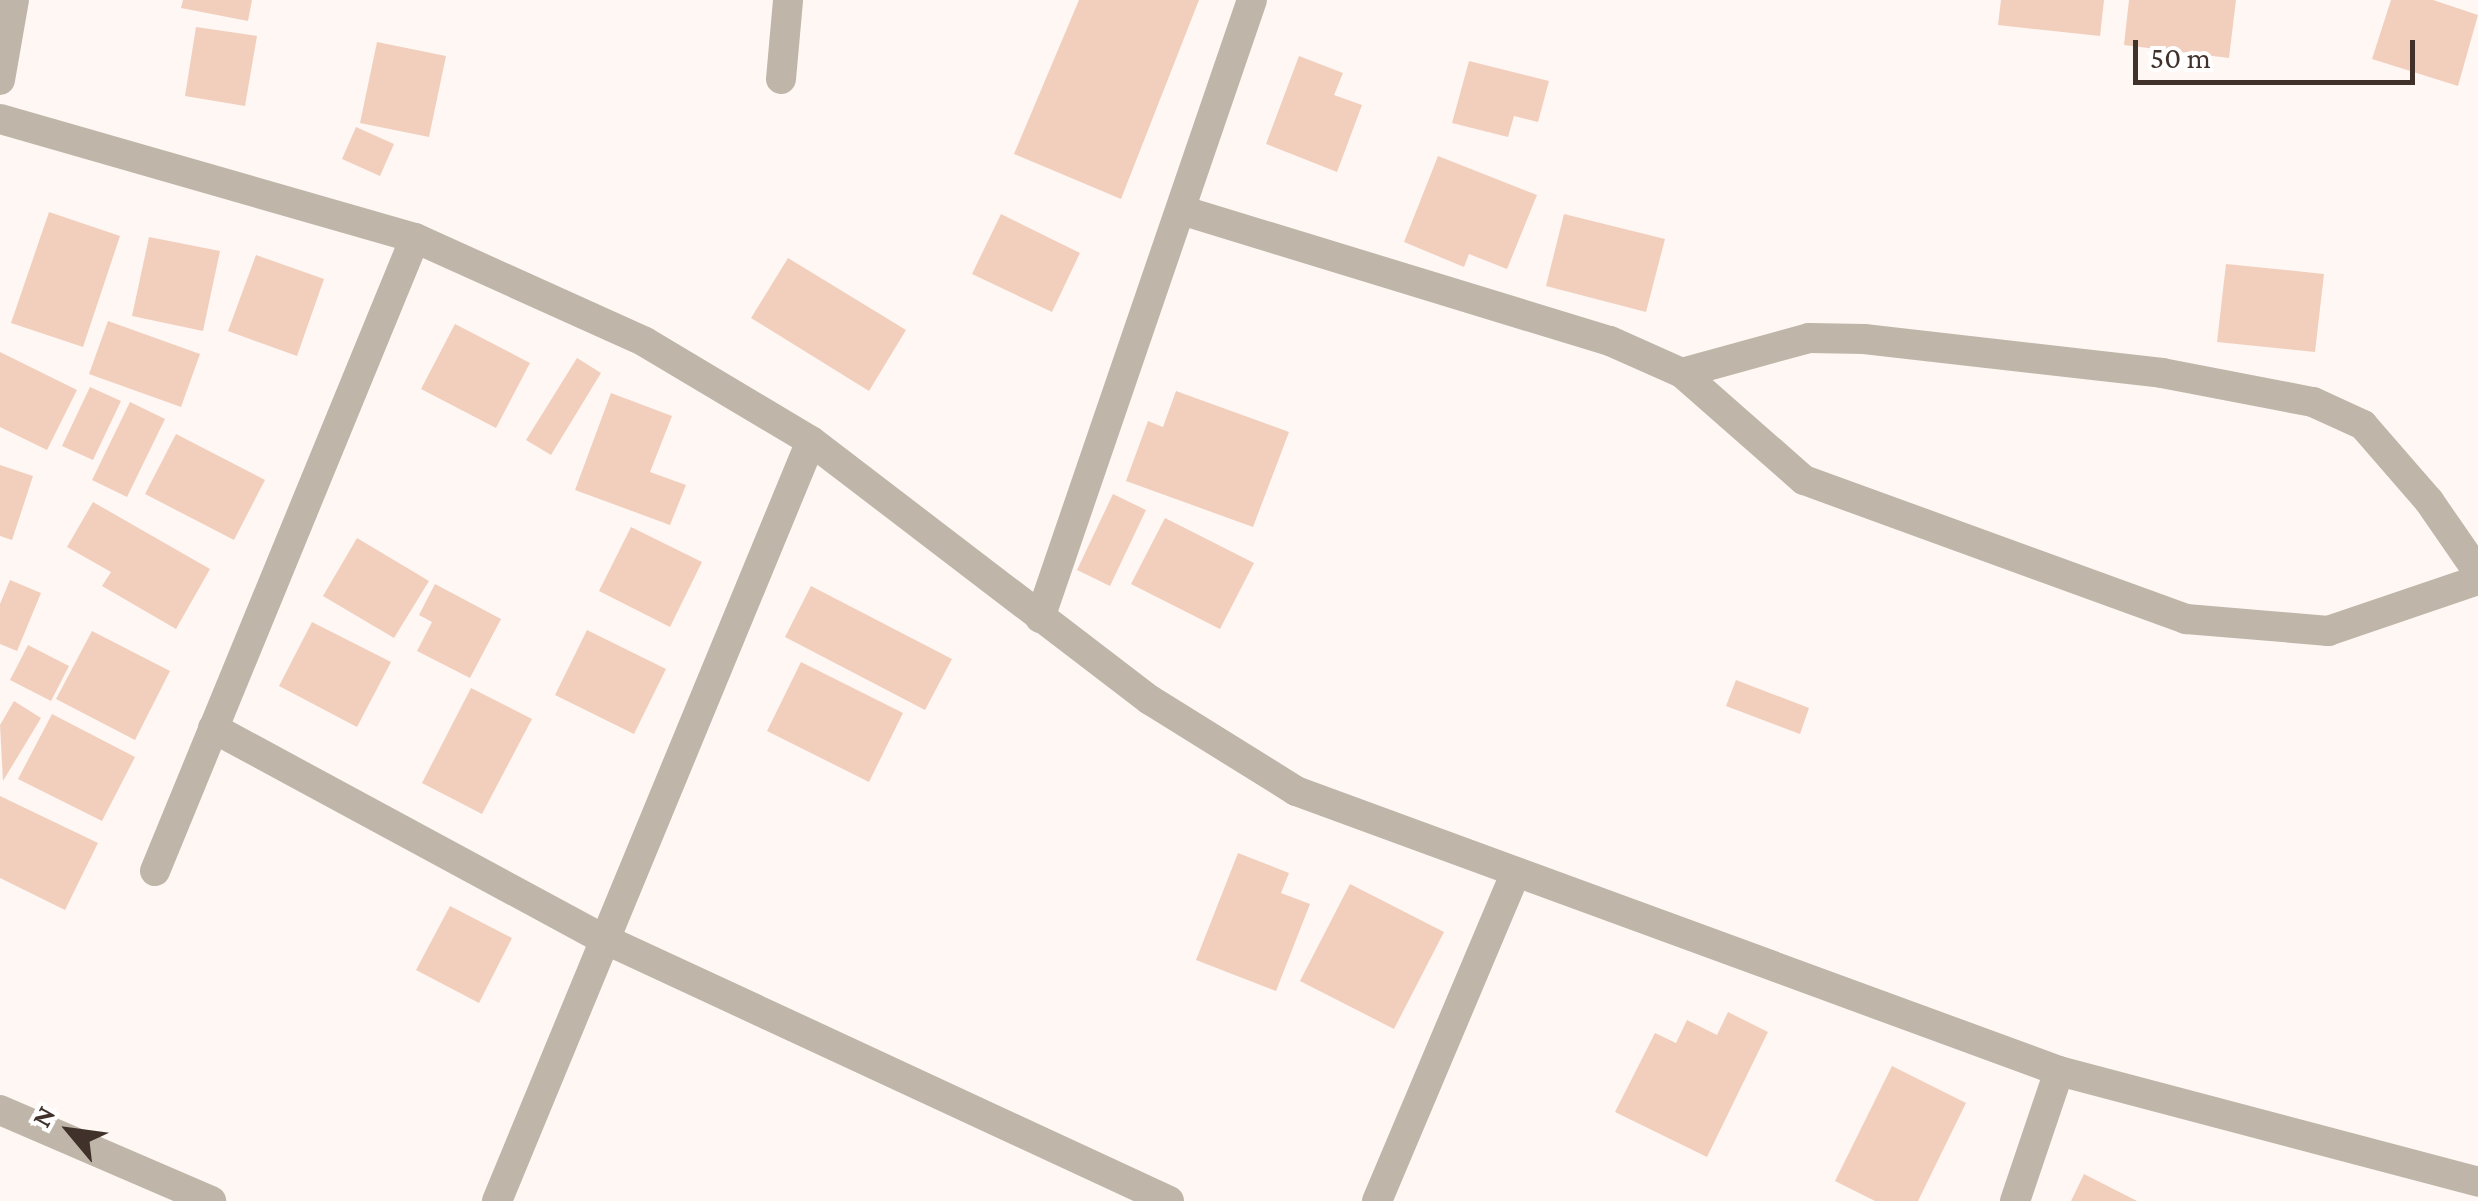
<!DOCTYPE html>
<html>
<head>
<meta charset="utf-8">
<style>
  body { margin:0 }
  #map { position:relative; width:2478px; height:1201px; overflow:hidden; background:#fef7f3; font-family:"Crimson Pro",serif }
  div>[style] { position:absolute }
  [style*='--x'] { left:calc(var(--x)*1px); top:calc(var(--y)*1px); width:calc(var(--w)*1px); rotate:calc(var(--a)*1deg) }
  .building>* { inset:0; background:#f2cfbd }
  .minor>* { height:30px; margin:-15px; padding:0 15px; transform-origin:15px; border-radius:15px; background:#bfb6a9 }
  span { translate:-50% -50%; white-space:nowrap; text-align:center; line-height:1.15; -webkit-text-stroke:9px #fff; paint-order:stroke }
  .north { position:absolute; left:20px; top:1081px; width:100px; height:100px; -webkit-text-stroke:8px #fff; paint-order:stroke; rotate:299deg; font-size:28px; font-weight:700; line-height:40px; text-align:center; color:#40322b }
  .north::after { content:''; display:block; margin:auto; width:35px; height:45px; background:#40322b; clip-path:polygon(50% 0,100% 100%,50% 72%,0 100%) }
  .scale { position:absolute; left:2133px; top:40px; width:282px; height:45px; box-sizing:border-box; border:5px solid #40322b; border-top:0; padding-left:12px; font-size:30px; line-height:35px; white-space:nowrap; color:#40322b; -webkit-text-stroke:8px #fff; paint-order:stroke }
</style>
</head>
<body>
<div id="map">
  <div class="building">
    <div style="clip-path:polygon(183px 0,252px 0,248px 21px,181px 8px)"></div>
    <div style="clip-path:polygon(1079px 0,1199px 0,1121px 199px,1014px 154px)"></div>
    <div style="clip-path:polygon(2001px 0,2104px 0,2100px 36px,1998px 25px)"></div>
    <div style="clip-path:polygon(2129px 0,2236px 0,2229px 58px,2124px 45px)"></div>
    <div style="clip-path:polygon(2391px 0,2433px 0,2478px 15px,2458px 86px,2372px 59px)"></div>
    <div style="clip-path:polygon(196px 27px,257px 36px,245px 106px,185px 96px)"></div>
    <div style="clip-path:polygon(377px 42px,446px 56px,429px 137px,360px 123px)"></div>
    <div style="clip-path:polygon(1299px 56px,1343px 73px,1334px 95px,1362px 105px,1337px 172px,1266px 144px)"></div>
    <div style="clip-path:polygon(1469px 61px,1549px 81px,1538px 122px,1514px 116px,1508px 137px,1452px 123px)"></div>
    <div style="clip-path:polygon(356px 127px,394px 144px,380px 176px,342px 159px)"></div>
    <div style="clip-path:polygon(1438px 156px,1537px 195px,1507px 269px,1469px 254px,1464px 267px,1404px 242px)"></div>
    <div style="clip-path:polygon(49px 212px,120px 236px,83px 347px,11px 323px)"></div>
    <div style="clip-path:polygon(1001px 214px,1080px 253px,1052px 312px,972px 274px)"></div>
    <div style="clip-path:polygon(1564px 214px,1665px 239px,1646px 312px,1546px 286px)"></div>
    <div style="clip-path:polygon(149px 237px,220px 251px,203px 331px,132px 316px)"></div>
    <div style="clip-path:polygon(256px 255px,324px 279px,297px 356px,228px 331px)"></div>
    <div style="clip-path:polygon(788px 258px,906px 330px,869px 391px,751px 318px)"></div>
    <div style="clip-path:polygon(2226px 264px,2324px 274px,2315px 352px,2217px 342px)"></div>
    <div style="clip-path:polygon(108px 321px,200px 354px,181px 407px,89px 374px)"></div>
    <div style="clip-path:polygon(455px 324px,530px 363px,496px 428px,421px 389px)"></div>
    <div style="clip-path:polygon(0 352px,77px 390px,47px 450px,0 427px)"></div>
    <div style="clip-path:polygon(577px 358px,601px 373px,551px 455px,526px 440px)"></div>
    <div style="clip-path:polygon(90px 387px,121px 401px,93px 460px,62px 446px)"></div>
    <div style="clip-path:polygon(1176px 391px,1289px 432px,1253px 527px,1126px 481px,1148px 421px,1163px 427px)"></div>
    <div style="clip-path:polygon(611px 393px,672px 416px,650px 472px,686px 485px,670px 525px,575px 490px)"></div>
    <div style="clip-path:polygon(130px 402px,165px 419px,127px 497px,92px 480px)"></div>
    <div style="clip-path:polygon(176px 434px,265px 480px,234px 540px,145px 494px)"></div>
    <div style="clip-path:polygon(0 465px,33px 476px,12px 540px,0 536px)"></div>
    <div style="clip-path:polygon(1113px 494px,1146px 510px,1110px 586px,1077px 570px)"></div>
    <div style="clip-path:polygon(93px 502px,210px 569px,176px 629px,102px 586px,111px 572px,67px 547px)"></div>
    <div style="clip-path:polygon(1165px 518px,1254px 563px,1220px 629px,1131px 584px)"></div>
    <div style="clip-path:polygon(631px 527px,702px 562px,670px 627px,599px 591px)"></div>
    <div style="clip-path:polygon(357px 538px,429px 581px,394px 638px,323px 596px)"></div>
    <div style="clip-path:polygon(10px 580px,41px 593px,17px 651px,0 644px,0 604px)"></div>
    <div style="clip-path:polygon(435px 584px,501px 619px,470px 678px,417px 651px,432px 622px,419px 615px)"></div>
    <div style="clip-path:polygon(811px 586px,952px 659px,925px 710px,785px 637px)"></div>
    <div style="clip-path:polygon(312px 622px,391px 662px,357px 727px,279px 686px)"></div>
    <div style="clip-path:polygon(587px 630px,666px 669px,634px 734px,555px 695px)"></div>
    <div style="clip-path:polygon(92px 631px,170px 671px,135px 740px,56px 699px)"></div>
    <div style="clip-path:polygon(28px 645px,69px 666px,51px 701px,10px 680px)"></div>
    <div style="clip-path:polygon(801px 662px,903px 713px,869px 782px,767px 731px)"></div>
    <div style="clip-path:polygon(1736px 680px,1809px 708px,1800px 734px,1726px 706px)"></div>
    <div style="clip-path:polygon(471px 688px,532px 719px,482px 814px,422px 783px)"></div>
    <div style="clip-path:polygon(14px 701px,41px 718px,3px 781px,0 725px)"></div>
    <div style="clip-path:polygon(52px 714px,135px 757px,102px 821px,18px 779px)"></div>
    <div style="clip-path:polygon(0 796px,98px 843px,65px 910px,0 878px)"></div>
    <div style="clip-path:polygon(1238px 853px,1289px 873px,1281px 893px,1310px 904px,1276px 991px,1196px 960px)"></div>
    <div style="clip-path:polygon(1350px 884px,1444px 932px,1394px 1029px,1300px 981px)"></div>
    <div style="clip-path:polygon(450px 906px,512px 938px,479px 1003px,416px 970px)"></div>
    <div style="clip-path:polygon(1728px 1012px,1768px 1032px,1707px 1157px,1615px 1112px,1655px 1033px,1676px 1043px,1687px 1020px,1717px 1035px)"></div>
    <div style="clip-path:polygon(1892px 1066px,1966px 1103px,1918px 1201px,1875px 1201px,1835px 1181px)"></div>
    <div style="clip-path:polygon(2084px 1174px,2137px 1201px,2071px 1201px)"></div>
  </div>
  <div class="minor">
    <div style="--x:781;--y:79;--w:79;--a:-84.9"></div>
    <div style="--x:0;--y:80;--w:81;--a:-80.1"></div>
    <div style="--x:0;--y:119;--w:432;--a:16"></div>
    <div style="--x:415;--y:238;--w:252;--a:24.3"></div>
    <div style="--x:645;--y:342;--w:193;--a:30.8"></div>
    <div style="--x:811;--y:441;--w:427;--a:37.4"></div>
    <div style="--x:1150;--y:700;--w:172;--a:31.9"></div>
    <div style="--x:1296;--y:791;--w:813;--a:20.15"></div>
    <div style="--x:2059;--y:1071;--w:433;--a:14.8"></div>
    <div style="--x:1181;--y:210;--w:449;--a:17"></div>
    <div style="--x:1610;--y:341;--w:79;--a:24"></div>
    <div style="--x:1682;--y:373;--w:162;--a:41.3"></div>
    <div style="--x:1804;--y:480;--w:407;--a:20"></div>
    <div style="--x:2186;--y:619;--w:143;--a:4.8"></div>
    <div style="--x:2328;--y:631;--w:158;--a:-18.8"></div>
    <div style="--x:1682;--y:373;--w:132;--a:-15.4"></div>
    <div style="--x:1809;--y:338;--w:55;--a:1"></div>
    <div style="--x:1864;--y:339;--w:300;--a:6.5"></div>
    <div style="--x:2162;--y:373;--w:154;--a:10.9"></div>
    <div style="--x:2313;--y:402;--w:55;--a:24.7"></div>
    <div style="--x:2363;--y:425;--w:101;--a:49"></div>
    <div style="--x:2429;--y:501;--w:86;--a:55.4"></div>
    <div style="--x:1040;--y:618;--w:653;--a:-71.07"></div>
    <div style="--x:213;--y:728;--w:442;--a:28.4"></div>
    <div style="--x:602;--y:938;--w:625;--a:24.88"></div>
    <div style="--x:155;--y:871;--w:684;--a:-67.67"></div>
    <div style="--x:0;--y:1110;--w:230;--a:23.3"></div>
    <div style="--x:497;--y:1201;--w:822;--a:-67.55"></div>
    <div style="--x:1377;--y:1201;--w:357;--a:-67.1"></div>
    <div style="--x:2015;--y:1201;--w:137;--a:-71.3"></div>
  </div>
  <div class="north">N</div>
  <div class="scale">50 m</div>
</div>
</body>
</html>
